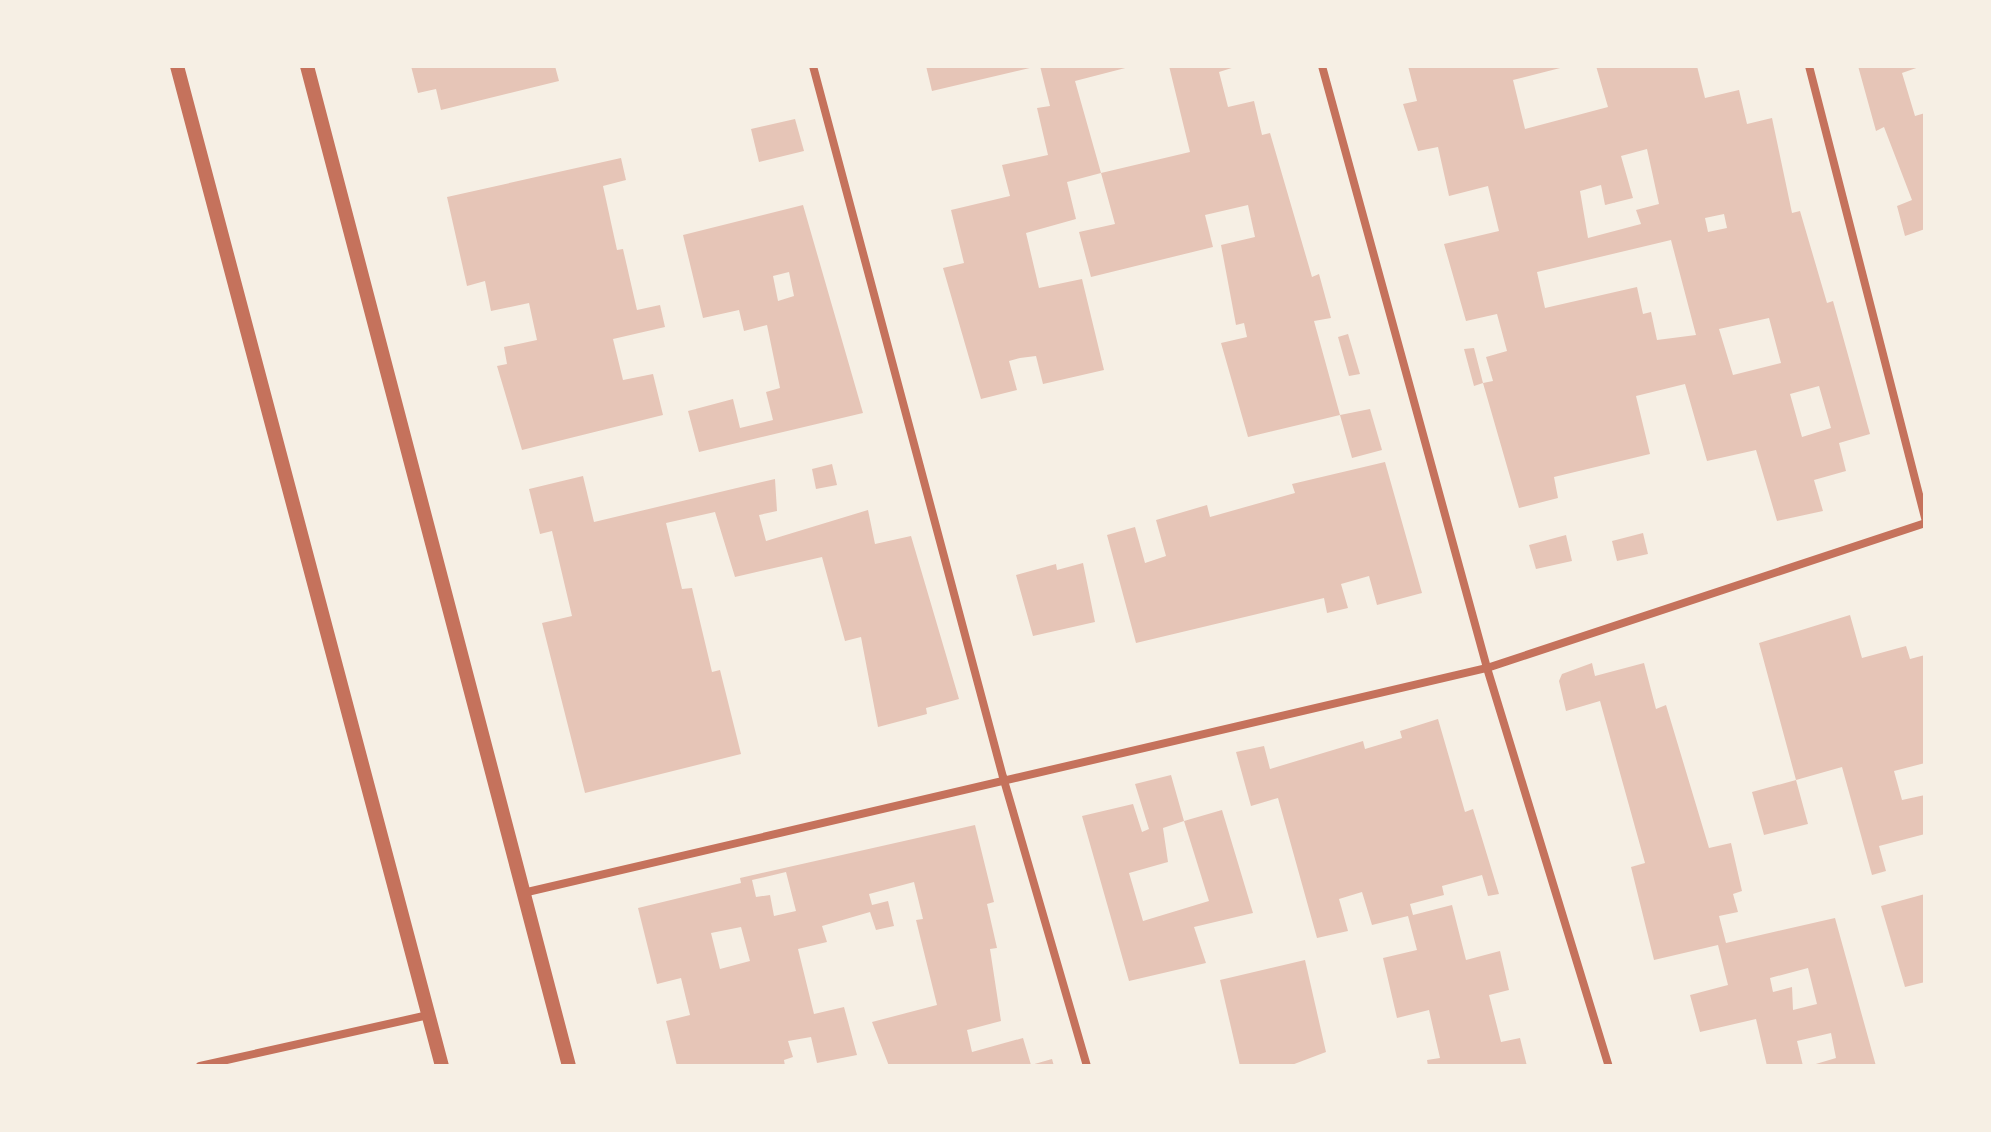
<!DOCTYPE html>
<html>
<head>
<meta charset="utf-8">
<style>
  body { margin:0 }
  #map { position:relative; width:1991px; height:1132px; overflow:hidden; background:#f6efe4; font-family:"Exo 2",sans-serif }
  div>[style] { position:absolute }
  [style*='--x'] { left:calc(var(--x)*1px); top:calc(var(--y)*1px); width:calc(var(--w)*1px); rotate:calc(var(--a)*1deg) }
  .building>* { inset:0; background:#e6c5b7 }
  .minor>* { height:8px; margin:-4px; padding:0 4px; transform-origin:4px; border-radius:4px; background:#c5725c }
  .tertiary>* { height:14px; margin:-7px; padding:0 7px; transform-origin:7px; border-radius:7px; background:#c5725c }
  span { translate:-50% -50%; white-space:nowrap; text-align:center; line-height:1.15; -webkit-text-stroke:8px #f6efe4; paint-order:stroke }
  .frame { position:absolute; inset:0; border:68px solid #f6efe4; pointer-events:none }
</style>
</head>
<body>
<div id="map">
  <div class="building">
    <div style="clip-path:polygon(411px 66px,555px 66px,559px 81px,441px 110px,436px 89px,418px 93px)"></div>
    <div style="clip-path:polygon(926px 66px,1034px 66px,1034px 67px,932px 91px)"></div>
    <div style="clip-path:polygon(1040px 66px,1133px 66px,1075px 81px,1101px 173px,1067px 182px,1076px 219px,1026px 233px,1039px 288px,1082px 279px,1104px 370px,1043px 384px,1036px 356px,1020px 358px,1009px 361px,1017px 390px,981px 399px,943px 268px,964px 263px,951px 210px,1010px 196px,1002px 165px,1048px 155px,1037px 108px,1050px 106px)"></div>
    <div style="clip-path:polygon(1169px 66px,1238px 66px,1219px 72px,1228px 107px,1254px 101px,1262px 135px,1270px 133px,1312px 277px,1319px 274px,1331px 318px,1314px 321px,1340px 415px,1248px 437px,1221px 343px,1247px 337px,1244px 323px,1236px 325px,1221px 245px,1255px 237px,1248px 205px,1205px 215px,1213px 247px,1091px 277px,1079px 232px,1115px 224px,1101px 173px,1190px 152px)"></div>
    <div style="clip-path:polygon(evenodd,1408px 66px,1568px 66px,1513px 80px,1525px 129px,1608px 107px,1596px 66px,1697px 66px,1705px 98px,1739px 90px,1747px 124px,1772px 118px,1792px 213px,1800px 211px,1827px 303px,1833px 301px,1870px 434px,1839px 443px,1846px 471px,1814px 480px,1823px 511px,1777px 521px,1756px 450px,1707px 461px,1685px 384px,1636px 396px,1650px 454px,1554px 477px,1558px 498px,1519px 508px,1483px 383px,1474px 386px,1464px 349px,1474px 348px,1483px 383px,1493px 381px,1486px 357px,1507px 351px,1497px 314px,1466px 321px,1444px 244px,1499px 231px,1488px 186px,1449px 196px,1438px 147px,1418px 151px,1403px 104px,1417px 101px,1408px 66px,1647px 149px,1659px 204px,1636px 210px,1641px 224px,1588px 238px,1580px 191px,1601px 185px,1605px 205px,1633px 198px,1621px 156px,1647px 149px,1408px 66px,1724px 214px,1727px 228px,1708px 232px,1705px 218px,1724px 214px,1408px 66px,1671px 240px,1696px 335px,1657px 340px,1651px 312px,1643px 314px,1637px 287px,1545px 308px,1537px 272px,1671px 240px,1408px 66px,1769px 318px,1781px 363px,1733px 375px,1719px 329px,1769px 318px,1408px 66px,1819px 386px,1831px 428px,1802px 437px,1790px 394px,1819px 386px)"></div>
    <div style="clip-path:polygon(1858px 66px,1922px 66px,1902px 73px,1915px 116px,1925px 113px,1925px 229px,1905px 236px,1897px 206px,1912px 200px,1884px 127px,1876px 131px)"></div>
    <div style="clip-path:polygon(795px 119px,804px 151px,759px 162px,751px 129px)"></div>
    <div style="clip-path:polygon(621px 158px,626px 180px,603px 186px,617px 250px,623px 249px,637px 310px,660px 305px,665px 327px,613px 339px,623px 380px,653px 374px,663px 415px,522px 450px,497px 366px,507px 364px,504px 347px,537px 340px,529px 303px,491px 311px,485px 281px,467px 286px,447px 197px)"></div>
    <div style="clip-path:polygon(evenodd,803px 205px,863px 413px,699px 452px,688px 411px,733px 399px,740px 428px,773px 420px,766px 392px,780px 388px,767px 325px,744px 331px,739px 310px,703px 318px,683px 235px,803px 205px,789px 272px,794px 296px,778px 301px,773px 276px,789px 272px)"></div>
    <div style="clip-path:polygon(1348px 334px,1360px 374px,1349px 376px,1338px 337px)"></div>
    <div style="clip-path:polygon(1370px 409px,1382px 450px,1352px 458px,1340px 415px)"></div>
    <div style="clip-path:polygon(1385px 462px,1422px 593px,1377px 605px,1369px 576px,1341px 584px,1348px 608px,1327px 613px,1324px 598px,1136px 643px,1107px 535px,1135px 527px,1145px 563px,1166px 556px,1156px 520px,1207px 505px,1210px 517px,1295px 493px,1292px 484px)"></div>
    <div style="clip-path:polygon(832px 464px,837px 485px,816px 489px,812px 469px)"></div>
    <div style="clip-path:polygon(583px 476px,594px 522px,775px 479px,777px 511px,759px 515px,766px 541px,868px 510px,875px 544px,911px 536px,959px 699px,926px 708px,927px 714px,878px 727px,861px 637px,845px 641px,822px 557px,735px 577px,715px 512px,666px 523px,682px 589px,692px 588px,712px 672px,720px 670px,741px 754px,585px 793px,542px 623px,572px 616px,552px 531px,540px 534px,529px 489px)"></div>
    <div style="clip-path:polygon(1643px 533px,1648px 554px,1617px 561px,1612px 541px)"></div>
    <div style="clip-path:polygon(1566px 535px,1572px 561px,1536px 569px,1529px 545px)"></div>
    <div style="clip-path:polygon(1083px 563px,1095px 622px,1033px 636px,1016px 575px,1056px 564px,1057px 570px)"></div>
    <div style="clip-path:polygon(1850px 615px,1862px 658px,1906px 646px,1910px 659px,1925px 655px,1925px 763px,1894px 771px,1902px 800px,1925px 795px,1925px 834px,1879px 846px,1886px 871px,1872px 875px,1842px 767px,1796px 780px,1759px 643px)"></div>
    <div style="clip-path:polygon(evenodd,1592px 663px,1595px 676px,1644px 663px,1656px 709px,1666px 705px,1709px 848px,1731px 843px,1742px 891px,1733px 894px,1738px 912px,1719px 916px,1726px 943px,1835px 918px,1876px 1066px,1809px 1066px,1836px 1058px,1831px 1033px,1797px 1041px,1803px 1066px,1767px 1066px,1756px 1019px,1700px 1032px,1690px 995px,1728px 985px,1718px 945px,1654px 960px,1631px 867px,1645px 863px,1600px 701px,1566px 711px,1559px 681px,1562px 674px,1592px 663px,1808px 968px,1817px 1004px,1793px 1010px,1792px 987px,1773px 992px,1770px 978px,1808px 968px)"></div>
    <div style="clip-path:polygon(1438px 719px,1465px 812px,1473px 809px,1499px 894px,1488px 896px,1482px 875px,1442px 886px,1444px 895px,1410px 904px,1413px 915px,1452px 905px,1466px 960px,1500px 951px,1509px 990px,1489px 995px,1501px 1042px,1520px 1038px,1527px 1066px,1428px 1066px,1427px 1060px,1440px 1058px,1429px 1010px,1397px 1018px,1383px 958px,1417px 950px,1408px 916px,1372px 925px,1362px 892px,1339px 899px,1348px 931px,1317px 938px,1278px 798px,1251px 806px,1236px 752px,1264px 746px,1270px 769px,1363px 741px,1365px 749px,1402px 738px,1400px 731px)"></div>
    <div style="clip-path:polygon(1171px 775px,1184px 821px,1163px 828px,1168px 862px,1129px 873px,1143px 921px,1209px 901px,1184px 821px,1222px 810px,1253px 913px,1194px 927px,1206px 963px,1129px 981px,1082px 816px,1133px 804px,1142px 832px,1149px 829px,1135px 784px)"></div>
    <div style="clip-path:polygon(1796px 780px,1808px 824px,1764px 835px,1752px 792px)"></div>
    <div style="clip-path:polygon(evenodd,975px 825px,994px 902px,987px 904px,997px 948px,990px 949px,1001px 1021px,967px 1030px,972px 1052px,1023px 1038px,1031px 1065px,1052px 1059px,1054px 1066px,889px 1066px,872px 1022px,937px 1005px,916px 920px,923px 919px,914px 882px,869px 894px,872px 905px,888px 901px,894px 926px,876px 930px,870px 912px,822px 926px,827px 942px,798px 949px,814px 1014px,844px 1007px,857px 1055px,817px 1063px,811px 1037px,788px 1041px,793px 1057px,784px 1060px,785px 1066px,677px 1066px,666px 1021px,690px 1015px,681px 978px,657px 984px,638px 908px,741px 883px,740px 878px,975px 825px,786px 872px,796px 911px,774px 916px,770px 895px,756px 897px,752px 880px,786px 872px,975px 825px,741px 927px,750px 961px,720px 969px,711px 933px,741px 927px)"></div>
    <div style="clip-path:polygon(1925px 894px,1925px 982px,1905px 987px,1881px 906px)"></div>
    <div style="clip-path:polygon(1305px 960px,1326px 1052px,1289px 1066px,1240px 1066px,1220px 980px)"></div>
  </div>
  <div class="minor">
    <div style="--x:813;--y:66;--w:736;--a:75.04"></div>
    <div style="--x:1003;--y:777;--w:301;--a:73.8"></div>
    <div style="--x:1322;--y:66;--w:624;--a:74.67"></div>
    <div style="--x:1487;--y:668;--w:416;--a:73"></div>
    <div style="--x:1809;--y:66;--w:468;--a:75.6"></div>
    <div style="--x:523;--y:893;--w:990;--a:-13.14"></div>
    <div style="--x:1487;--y:668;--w:461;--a:-18.3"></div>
    <div style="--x:200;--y:1066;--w:235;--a:-12.6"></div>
  </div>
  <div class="tertiary">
    <div style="--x:177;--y:66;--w:1035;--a:75.16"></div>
    <div style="--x:307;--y:66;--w:1034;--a:75.32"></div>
  </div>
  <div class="frame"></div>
</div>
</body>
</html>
